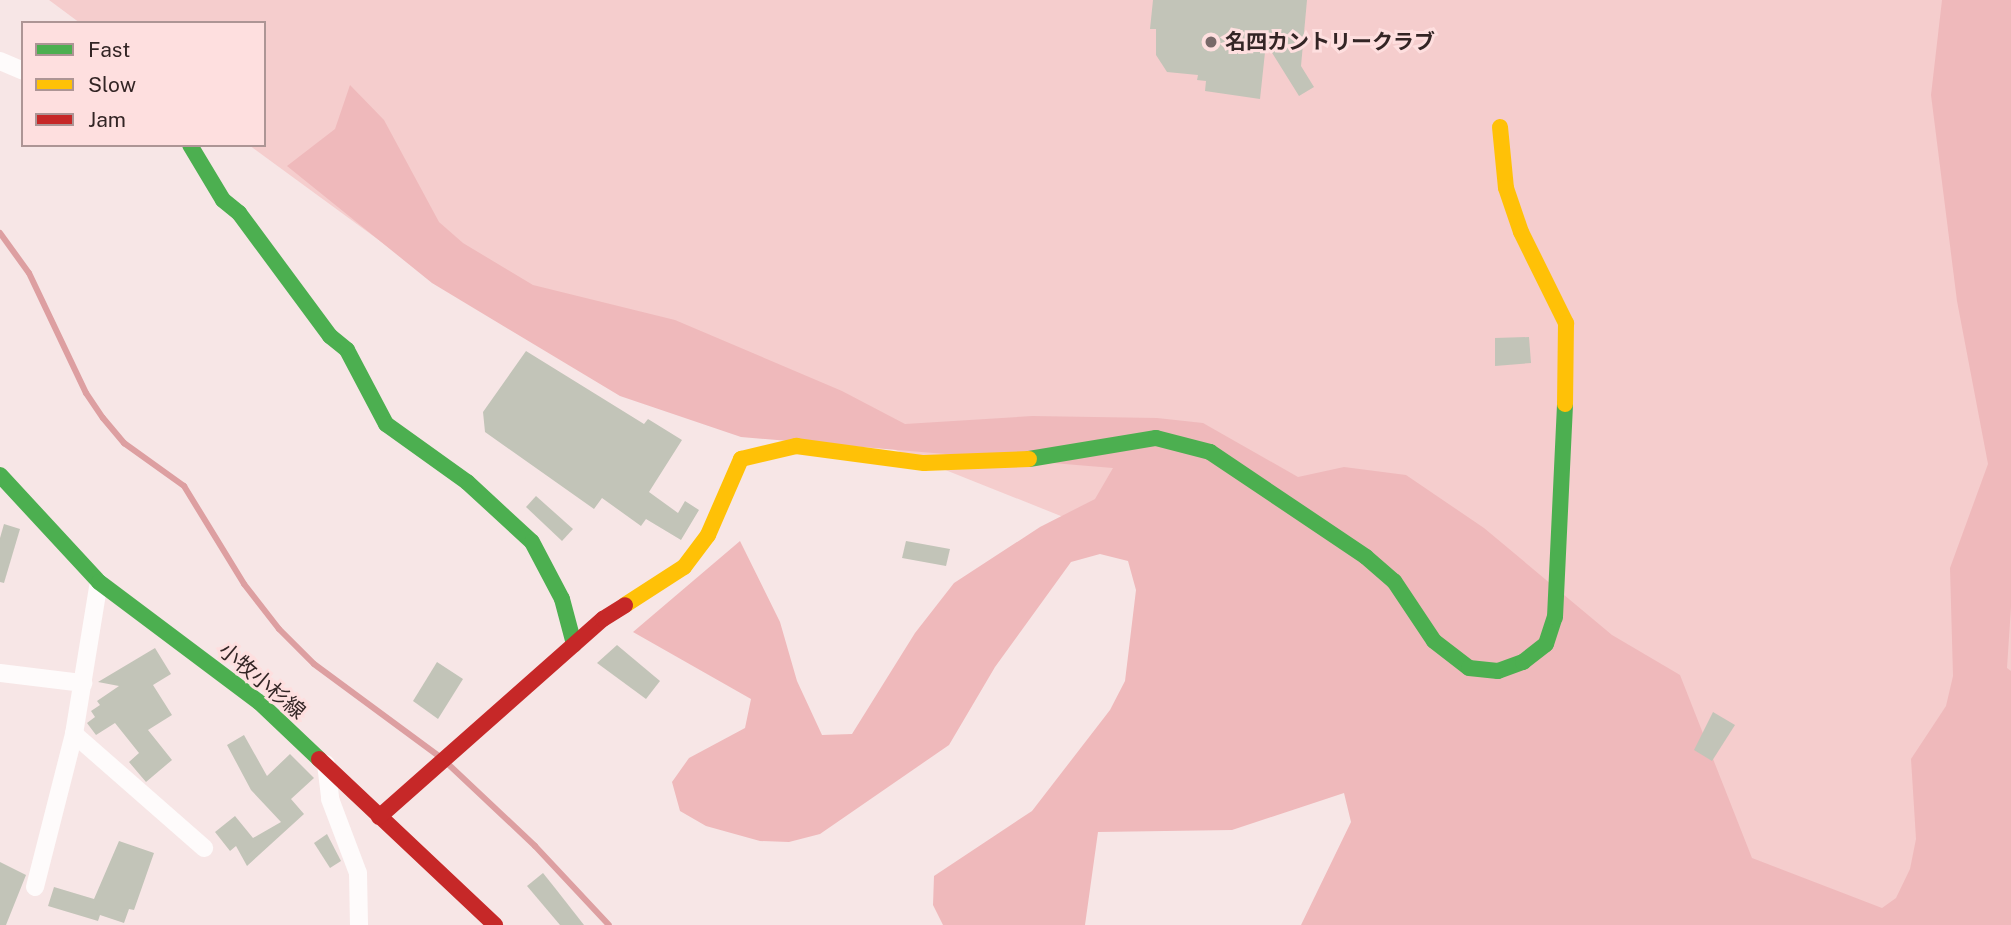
<!DOCTYPE html>
<html>
<head>
<meta charset="utf-8">
<style>
  body { margin:0 }
  #map { position:relative; width:2011px; height:925px; overflow:hidden; background:#f7e6e6; font-family:"Public Sans","Noto Sans JP",sans-serif }
  div>[style] { position:absolute }
  [style*='--x'] { left:calc(var(--x)*1px); top:calc(var(--y)*1px); width:calc(var(--w)*1px); rotate:calc(var(--a)*1deg) }
  .green>* { inset:0; background:#f5cdcd }
  .forest>* { inset:0; background:#efb9bb }
  .stream>* { height:6px; margin:-3px; padding:0 3px; transform-origin:3px; border-radius:3px; background:#dd9fa1 }
  .building>* { inset:0; background:#c2c4b8 }
  .street>* { height:18px; margin:-9px; padding:0 9px; transform-origin:9px; border-radius:9px; background:#fefbfb }
  .fast>* { height:16px; margin:-8px; padding:0 8px; transform-origin:8px; border-radius:8px; background:#4caf50 }
  .slow>* { height:16px; margin:-8px; padding:0 8px; transform-origin:8px; border-radius:8px; background:#ffc107 }
  .jam>* { height:16px; margin:-8px; padding:0 8px; transform-origin:8px; border-radius:8px; background:#c62828 }
  .dots>* { width:19px; height:19px; translate:-50% -50%; box-sizing:border-box; border:4px solid #fedfdf; border-radius:50% }
  span { translate:-50% -50%; white-space:nowrap; text-align:center; line-height:1.15; -webkit-text-stroke:6px #fedfdf; paint-order:stroke }
  .poi-label { font-size:21px; color:#332525; font-weight:700 }
  .left { translate:0 -50%; text-align:left }
  .street-label { font-size:21px; color:#332525 }
  .legend { position:absolute; left:21px; top:21px; width:245px; height:126px; box-sizing:border-box; background:#fedfdf; border:2px solid #ad9595; margin:0; padding:9px 12px; list-style:none; font-size:21px; color:#332525 }
  .legend li { display:flex; align-items:center; gap:14px; height:35px }
  .legend b { width:35px; border:2px solid #ad9595 }
</style>
</head>
<body>
<div id="map">
  <div class="green">
    <div style="clip-path:polygon(49px 0,1995px 0,2011px 232px,2011px 671px,1955px 925px,1688px 925px,1229px 583px,391px 249px,249px 145px,264px 145px,264px 23px,80px 23px)"></div>
  </div>
  <div class="forest">
    <div style="clip-path:polygon(1942px 0,2011px 0,2011px 607px,2007px 668px,2011px 671px,2011px 925px,1301px 925px,1351px 822px,1344px 793px,1232px 830px,1098px 832px,1085px 925px,943px 925px,933px 905px,934px 876px,1032px 811px,1110px 710px,1125px 681px,1136px 590px,1128px 561px,1100px 554px,1071px 562px,995px 667px,949px 745px,820px 834px,789px 842px,760px 841px,706px 826px,680px 811px,672px 782px,689px 758px,745px 728px,751px 699px,633px 632px,740px 541px,780px 622px,797px 681px,822px 735px,852px 734px,915px 633px,954px 583px,1040px 527px,1095px 499px,1113px 468px,741px 437px,620px 396px,432px 283px,287px 166px,335px 129px,350px 85px,384px 120px,439px 222px,463px 243px,533px 285px,675px 320px,842px 391px,905px 424px,1032px 416px,1157px 418px,1203px 423px,1298px 477px,1344px 467px,1406px 475px,1484px 528px,1612px 635px,1680px 675px,1752px 858px,1882px 908px,1896px 898px,1910px 869px,1916px 839px,1911px 759px,1946px 706px,1953px 676px,1950px 568px,1988px 464px,1957px 301px,1931px 95px)"></div>
  </div>
  <div class="stream">
    <div style="--x:0;--y:233;--w:49;--a:54.1"></div>
    <div style="--x:29;--y:273;--w:133;--a:64.6"></div>
    <div style="--x:86;--y:393;--w:30;--a:56"></div>
    <div style="--x:103;--y:418;--w:33;--a:50"></div>
    <div style="--x:124;--y:443;--w:74;--a:35.6"></div>
    <div style="--x:184;--y:486;--w:115;--a:58.5"></div>
    <div style="--x:244;--y:584;--w:57;--a:52.1"></div>
    <div style="--x:279;--y:629;--w:49;--a:45"></div>
    <div style="--x:314;--y:664;--w:155;--a:36.4"></div>
    <div style="--x:447;--y:763;--w:121;--a:43.3"></div>
    <div style="--x:535;--y:846;--w:108;--a:46.9"></div>
  </div>
  <div class="building">
    <div style="clip-path:polygon(1153px 0,1307px 0,1301px 66px,1314px 87px,1299px 96px,1266px 43px,1260px 99px,1205px 91px,1206px 81px,1197px 80px,1198px 75px,1167px 72px,1156px 55px,1156px 29px,1150px 29px)"></div>
    <div style="clip-path:polygon(1529px 337px,1531px 363px,1495px 366px,1495px 338px)"></div>
    <div style="clip-path:polygon(526px 351px,644px 424px,648px 419px,682px 440px,649px 492px,678px 513px,685px 501px,699px 510px,681px 540px,646px 519px,641px 526px,602px 498px,594px 509px,485px 432px,483px 412px)"></div>
    <div style="clip-path:polygon(536px 496px,573px 529px,562px 541px,526px 507px)"></div>
    <div style="clip-path:polygon(4px 524px,20px 529px,4px 583px,0 582px,0 538px)"></div>
    <div style="clip-path:polygon(906px 541px,950px 549px,946px 566px,902px 558px)"></div>
    <div style="clip-path:polygon(617px 645px,660px 681px,646px 699px,597px 663px)"></div>
    <div style="clip-path:polygon(155px 648px,171px 674px,153px 685px,172px 715px,148px 730px,172px 760px,146px 782px,129px 762px,139px 753px,115px 723px,96px 735px,87px 723px,95px 717px,91px 711px,100px 705px,97px 701px,119px 686px,98px 682px)"></div>
    <div style="clip-path:polygon(437px 662px,463px 679px,438px 719px,413px 701px)"></div>
    <div style="clip-path:polygon(1713px 712px,1735px 725px,1712px 761px,1694px 750px)"></div>
    <div style="clip-path:polygon(244px 735px,267px 776px,290px 754px,314px 778px,291px 799px,304px 814px,247px 866px,236px 846px,230px 851px,215px 832px,235px 816px,253px 838px,281px 822px,251px 790px,227px 745px)"></div>
    <div style="clip-path:polygon(327px 834px,341px 861px,330px 868px,314px 843px)"></div>
    <div style="clip-path:polygon(119px 841px,154px 853px,134px 910px,129px 909px,124px 923px,100px 915px,98px 921px,48px 906px,54px 887px,94px 899px)"></div>
    <div style="clip-path:polygon(0 862px,26px 875px,6px 925px,0 925px)"></div>
    <div style="clip-path:polygon(543px 873px,555px 888px,584px 925px,560px 925px,527px 886px)"></div>
  </div>
  <div class="street">
    <div style="--x:0;--y:61;--w:25;--a:23"></div>
    <div style="--x:0;--y:673;--w:84;--a:6.9"></div>
    <div style="--x:74;--y:734;--w:173;--a:41.2"></div>
    <div style="--x:326;--y:764;--w:35;--a:83"></div>
    <div style="--x:330;--y:799;--w:79;--a:69.3"></div>
    <div style="--x:358;--y:873;--w:52;--a:88.9"></div>
    <div style="--x:35;--y:887;--w:158;--a:-75.7"></div>
    <div style="--x:74;--y:734;--w:154;--a:-80.7"></div>
  </div>
  <div class="fast">
    <div style="--x:190;--y:145;--w:64;--a:59"></div>
    <div style="--x:223;--y:200;--w:21;--a:39"></div>
    <div style="--x:239;--y:213;--w:153;--a:53.5"></div>
    <div style="--x:330;--y:336;--w:22;--a:39"></div>
    <div style="--x:347;--y:350;--w:84;--a:62.2"></div>
    <div style="--x:386;--y:424;--w:100;--a:35.6"></div>
    <div style="--x:467;--y:482;--w:88;--a:42.7"></div>
    <div style="--x:532;--y:542;--w:64;--a:62.2"></div>
    <div style="--x:562;--y:599;--w:47;--a:75.1"></div>
    <div style="--x:1029;--y:459;--w:129;--a:-9.4"></div>
    <div style="--x:1156;--y:438;--w:56;--a:14.5"></div>
    <div style="--x:1210;--y:452;--w:188;--a:33.9"></div>
    <div style="--x:1366;--y:557;--w:37;--a:41"></div>
    <div style="--x:1394;--y:581;--w:72;--a:56.3"></div>
    <div style="--x:1434;--y:641;--w:44;--a:37.6"></div>
    <div style="--x:1469;--y:668;--w:29;--a:6"></div>
    <div style="--x:1498;--y:671;--w:27;--a:-20"></div>
    <div style="--x:1523;--y:662;--w:29;--a:-38"></div>
    <div style="--x:1546;--y:644;--w:28;--a:-72"></div>
    <div style="--x:1555;--y:617;--w:213;--a:-87.3"></div>
    <div style="--x:0;--y:475;--w:146;--a:47.2"></div>
    <div style="--x:99;--y:582;--w:200;--a:36.9"></div>
    <div style="--x:259;--y:702;--w:83;--a:43.5"></div>
  </div>
  <div class="slow">
    <div style="--x:1500;--y:127;--w:61;--a:84.4"></div>
    <div style="--x:1506;--y:188;--w:46;--a:71.2"></div>
    <div style="--x:1521;--y:232;--w:102;--a:63.7"></div>
    <div style="--x:1566;--y:323;--w:81;--a:90.7"></div>
    <div style="--x:625;--y:605;--w:70;--a:-32.8"></div>
    <div style="--x:684;--y:567;--w:40;--a:-53"></div>
    <div style="--x:708;--y:535;--w:83;--a:-66.5"></div>
    <div style="--x:741;--y:459;--w:57;--a:-13.3"></div>
    <div style="--x:796;--y:446;--w:129;--a:7.6"></div>
    <div style="--x:924;--y:463;--w:105;--a:-2.2"></div>
  </div>
  <div class="jam">
    <div style="--x:319;--y:759;--w:242;--a:43.3"></div>
    <div style="--x:379;--y:817;--w:299;--a:-41.5"></div>
    <div style="--x:603;--y:619;--w:26;--a:-32"></div>
  </div>
  <div class="dots">
    <div style="left:1211px;top:42px;background:#786969"></div>
  </div>
  <div class="poi-label">
    <span class="left" style="left:1225px;top:42px">名四カントリークラブ</span>
  </div>
  <div class="street-label">
    <span style="left:262px;top:681px;rotate:40deg">小牧小杉線</span>
  </div>
  <ul class="legend">
  <li><b style="height:9px;background:#4caf50"></b>Fast</li>
  <li><b style="height:9px;background:#ffc107"></b>Slow</li>
  <li><b style="height:9px;background:#c62828"></b>Jam</li>
  </ul>
</div>
</body>
</html>
